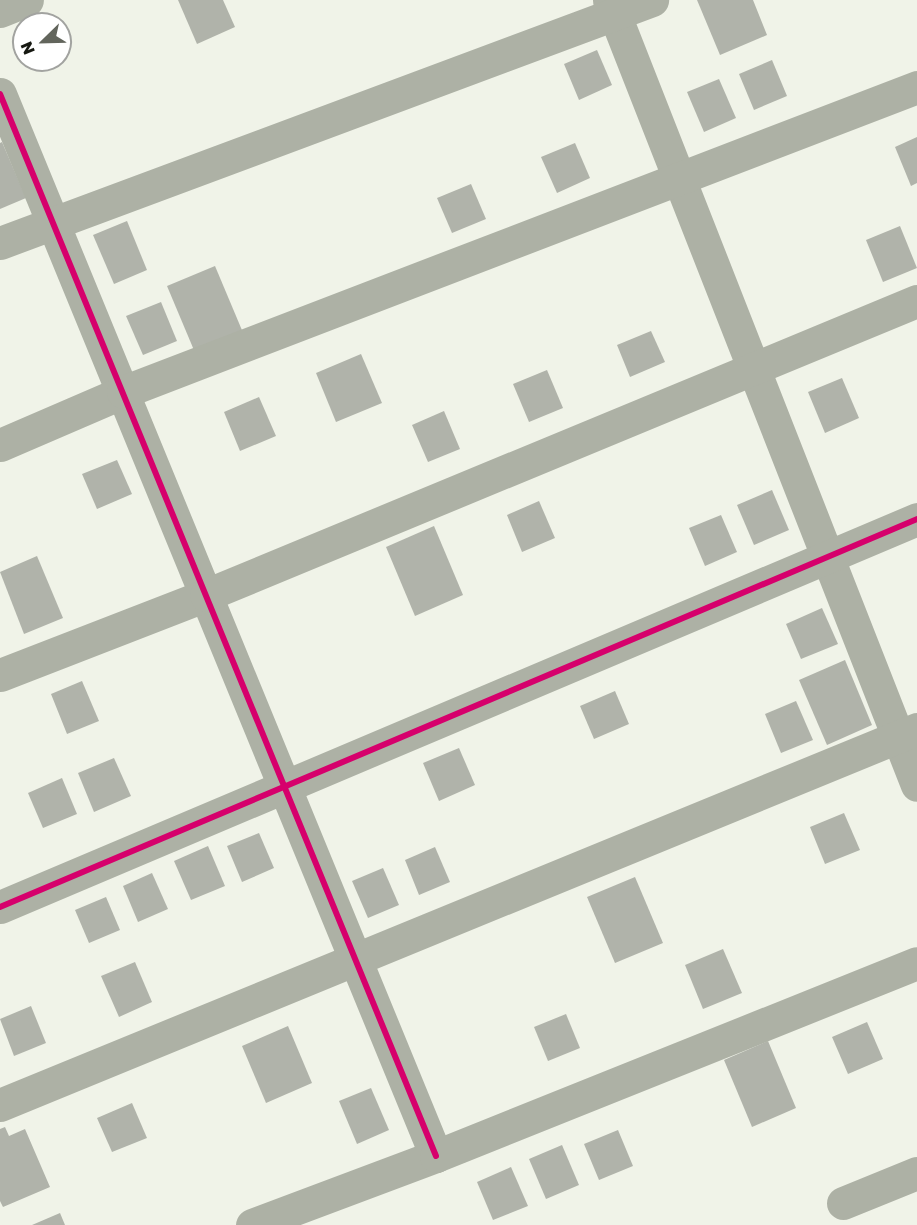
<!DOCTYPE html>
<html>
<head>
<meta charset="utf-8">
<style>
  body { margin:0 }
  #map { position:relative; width:917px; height:1225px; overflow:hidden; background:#f0f3e8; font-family:"Golos Text",sans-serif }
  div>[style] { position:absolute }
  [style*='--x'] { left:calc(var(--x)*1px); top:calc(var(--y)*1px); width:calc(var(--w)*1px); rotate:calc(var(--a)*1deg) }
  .building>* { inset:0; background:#b0b3aa }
  .minor>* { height:33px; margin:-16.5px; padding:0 16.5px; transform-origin:16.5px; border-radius:16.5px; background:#adb1a5 }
  .cycleway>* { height:6px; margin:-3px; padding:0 3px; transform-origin:3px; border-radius:3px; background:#d6006c }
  span { translate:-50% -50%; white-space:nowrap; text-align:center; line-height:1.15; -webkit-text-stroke:6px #fff; paint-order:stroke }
  .north { position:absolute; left:12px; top:12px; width:60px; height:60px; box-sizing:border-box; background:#fff; border:2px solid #a2a3a0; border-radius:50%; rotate:247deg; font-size:16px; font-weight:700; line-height:24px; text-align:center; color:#161811 }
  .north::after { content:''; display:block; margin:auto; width:21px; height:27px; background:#62655c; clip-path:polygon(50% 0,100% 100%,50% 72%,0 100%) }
</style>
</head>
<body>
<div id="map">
  <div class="building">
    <div style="clip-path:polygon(178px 0,223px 0,235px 27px,197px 44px)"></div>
    <div style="clip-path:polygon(697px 0,753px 0,767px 35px,720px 55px)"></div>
    <div style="clip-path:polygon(597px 50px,612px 85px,579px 100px,564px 64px)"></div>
    <div style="clip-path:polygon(772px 60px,787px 96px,754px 110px,739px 74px)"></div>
    <div style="clip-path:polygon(719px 79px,736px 118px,704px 132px,687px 92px)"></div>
    <div style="clip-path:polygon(917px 137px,917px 183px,911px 186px,895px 147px)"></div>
    <div style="clip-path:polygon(2px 142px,26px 198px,0 209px,0 143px)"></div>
    <div style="clip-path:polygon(575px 143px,590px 178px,557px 193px,541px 157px)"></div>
    <div style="clip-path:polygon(471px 184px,486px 219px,452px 233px,437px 198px)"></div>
    <div style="clip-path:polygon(127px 221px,147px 270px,114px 284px,93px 235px)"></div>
    <div style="clip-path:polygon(900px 226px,917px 268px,883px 282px,866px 240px)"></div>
    <div style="clip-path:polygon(215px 266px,244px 335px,196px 355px,167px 286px)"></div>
    <div style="clip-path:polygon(161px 302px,177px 341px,143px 355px,126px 316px)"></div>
    <div style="clip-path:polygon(651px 331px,665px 362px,630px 377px,617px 345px)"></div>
    <div style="clip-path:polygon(361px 354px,382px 403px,336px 422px,316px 373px)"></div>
    <div style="clip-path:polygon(547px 370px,563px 408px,529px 422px,513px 384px)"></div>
    <div style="clip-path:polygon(842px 378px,859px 418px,825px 433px,808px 392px)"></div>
    <div style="clip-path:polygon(259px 397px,276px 436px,240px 451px,224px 412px)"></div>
    <div style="clip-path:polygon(444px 411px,460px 449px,428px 462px,412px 425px)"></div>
    <div style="clip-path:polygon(117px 460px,132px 494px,97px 509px,82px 474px)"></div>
    <div style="clip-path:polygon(772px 490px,789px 530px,754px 545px,737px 505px)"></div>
    <div style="clip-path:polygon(539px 501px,555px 538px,522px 552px,507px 515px)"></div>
    <div style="clip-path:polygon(721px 515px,737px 552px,705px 566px,689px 528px)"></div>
    <div style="clip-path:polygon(434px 526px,463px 595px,415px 616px,386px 547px)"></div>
    <div style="clip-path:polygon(37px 556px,63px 618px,24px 634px,0 572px)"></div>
    <div style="clip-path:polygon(822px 608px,838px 644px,801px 659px,786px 624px)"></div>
    <div style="clip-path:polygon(845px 660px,872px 725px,827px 745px,799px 680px)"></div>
    <div style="clip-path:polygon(82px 681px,99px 721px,67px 734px,51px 694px)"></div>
    <div style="clip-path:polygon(615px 691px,629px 724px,594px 739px,580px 706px)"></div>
    <div style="clip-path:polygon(796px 701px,813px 740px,781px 753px,765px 714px)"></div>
    <div style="clip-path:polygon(459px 748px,475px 785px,439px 801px,423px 763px)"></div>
    <div style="clip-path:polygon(114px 758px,131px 796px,94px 812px,78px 773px)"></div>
    <div style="clip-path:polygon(62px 778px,77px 814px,43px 828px,28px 793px)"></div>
    <div style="clip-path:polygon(844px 813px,860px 850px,825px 864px,810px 827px)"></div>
    <div style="clip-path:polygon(259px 833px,274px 868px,242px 882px,227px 846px)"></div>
    <div style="clip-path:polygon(208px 846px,225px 886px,191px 900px,174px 861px)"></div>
    <div style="clip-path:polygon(435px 847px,450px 882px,419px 895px,405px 860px)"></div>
    <div style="clip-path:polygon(383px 868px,399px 905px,368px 918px,352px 881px)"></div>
    <div style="clip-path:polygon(152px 873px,168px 909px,138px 922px,123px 886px)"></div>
    <div style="clip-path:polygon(635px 877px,663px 943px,615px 963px,587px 897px)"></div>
    <div style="clip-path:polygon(106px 897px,120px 930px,89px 943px,75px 910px)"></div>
    <div style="clip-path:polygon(723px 949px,742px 993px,703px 1009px,685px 965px)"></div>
    <div style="clip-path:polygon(135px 962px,152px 1002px,119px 1017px,101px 976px)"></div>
    <div style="clip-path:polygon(31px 1006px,46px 1043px,14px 1056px,0 1019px)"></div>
    <div style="clip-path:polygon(566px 1014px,580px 1048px,548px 1061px,534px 1027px)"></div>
    <div style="clip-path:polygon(867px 1022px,883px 1059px,848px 1074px,832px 1037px)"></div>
    <div style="clip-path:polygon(288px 1026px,312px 1083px,266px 1103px,242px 1046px)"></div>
    <div style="clip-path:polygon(768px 1041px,796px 1108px,752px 1127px,724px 1060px)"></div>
    <div style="clip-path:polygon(371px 1088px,389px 1130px,357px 1144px,339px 1101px)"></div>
    <div style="clip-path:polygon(132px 1103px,147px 1138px,112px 1152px,97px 1118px)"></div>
    <div style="clip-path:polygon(5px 1127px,9px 1136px,25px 1129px,50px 1187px,3px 1207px,0 1201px,0 1129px)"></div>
    <div style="clip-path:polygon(618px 1130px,633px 1166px,599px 1180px,584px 1144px)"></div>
    <div style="clip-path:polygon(562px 1145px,579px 1185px,546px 1199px,529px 1159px)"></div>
    <div style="clip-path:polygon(511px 1167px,528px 1206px,493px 1220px,477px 1182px)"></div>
    <div style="clip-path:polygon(60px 1213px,65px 1225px,32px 1225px)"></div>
  </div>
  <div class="minor">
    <div style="--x:609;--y:0;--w:843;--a:68.58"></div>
    <div style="--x:0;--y:11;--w:29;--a:-22"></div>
    <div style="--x:0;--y:94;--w:1148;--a:67.68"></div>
    <div style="--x:0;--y:243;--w:696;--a:-20.44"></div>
    <div style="--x:0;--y:445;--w:134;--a:-23.3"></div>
    <div style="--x:123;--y:392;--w:851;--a:-21.01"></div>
    <div style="--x:0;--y:675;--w:221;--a:-21.2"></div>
    <div style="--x:206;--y:595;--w:769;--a:-22.47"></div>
    <div style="--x:0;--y:907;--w:996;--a:-22.93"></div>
    <div style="--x:0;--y:1105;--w:991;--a:-22.3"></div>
    <div style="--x:843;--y:1203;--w:80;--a:-22.1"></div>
    <div style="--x:252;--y:1225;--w:197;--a:-20.6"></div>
    <div style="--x:436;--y:1156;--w:518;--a:-21.86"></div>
  </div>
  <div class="cycleway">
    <div style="--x:0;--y:94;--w:1148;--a:67.68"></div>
    <div style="--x:0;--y:907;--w:996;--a:-22.93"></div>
  </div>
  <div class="north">N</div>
</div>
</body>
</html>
